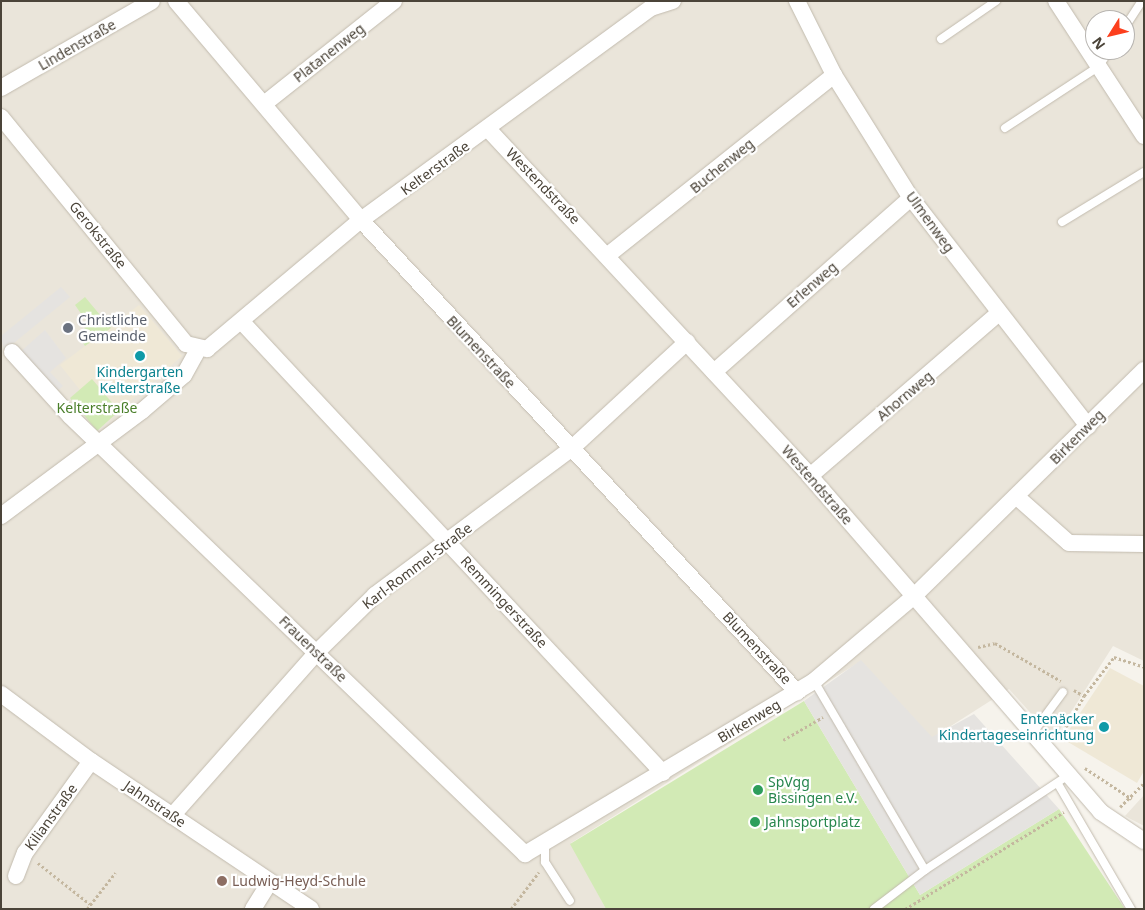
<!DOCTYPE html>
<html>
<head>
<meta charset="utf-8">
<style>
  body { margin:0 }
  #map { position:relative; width:1145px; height:910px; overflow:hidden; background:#f6f3ec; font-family:"Noto Sans",sans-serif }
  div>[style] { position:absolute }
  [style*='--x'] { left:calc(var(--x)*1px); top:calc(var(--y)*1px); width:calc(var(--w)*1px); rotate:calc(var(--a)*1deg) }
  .residential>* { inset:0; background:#eae5da }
  .education>* { inset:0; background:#efe8d6 }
  .green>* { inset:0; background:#d2eab5 }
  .parking>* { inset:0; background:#e5e3e0 }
  .path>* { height:2.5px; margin-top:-1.25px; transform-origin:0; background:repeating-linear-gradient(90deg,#c4b79f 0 2.5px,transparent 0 5px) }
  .roads { filter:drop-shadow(0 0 1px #c2bbae) drop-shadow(0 0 1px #c2bbae) }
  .service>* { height:8px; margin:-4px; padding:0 4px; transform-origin:4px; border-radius:4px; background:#fff }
  .minor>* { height:16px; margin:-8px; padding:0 8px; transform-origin:8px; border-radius:8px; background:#fff }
  .dots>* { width:14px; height:14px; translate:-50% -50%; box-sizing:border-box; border:2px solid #fff; border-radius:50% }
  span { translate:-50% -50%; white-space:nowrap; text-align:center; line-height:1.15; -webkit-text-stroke:4.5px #fff; paint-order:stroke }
  .street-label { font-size:14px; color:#4b4439 }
  .worship-label { font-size:14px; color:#5b616d }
  .left { translate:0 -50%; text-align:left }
  .culture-label { font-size:14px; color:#0d838f }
  .right { translate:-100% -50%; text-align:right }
  .park-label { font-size:14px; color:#4a7f2a }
  .leisure-label { font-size:14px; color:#27864d }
  .education-label { font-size:14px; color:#785e54 }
  .frame { position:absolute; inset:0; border:2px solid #4b4439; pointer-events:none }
  .north { position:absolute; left:1085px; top:10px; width:50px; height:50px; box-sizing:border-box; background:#fff; border:1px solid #b7b4b0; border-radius:50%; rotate:234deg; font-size:14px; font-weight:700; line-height:20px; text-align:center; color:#4b4439 }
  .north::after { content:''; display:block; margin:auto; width:18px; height:22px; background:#fc3f1d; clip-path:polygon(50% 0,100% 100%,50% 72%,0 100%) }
</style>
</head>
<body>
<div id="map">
  <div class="residential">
    <div style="clip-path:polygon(evenodd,1px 1px,1144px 1px,1144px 661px,1113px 646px,1054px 739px,1009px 689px,932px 738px,861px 661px,571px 843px,606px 909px,1px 909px,1px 1px,1095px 20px,1125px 20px,1125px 50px,1095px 50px,1095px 20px)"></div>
    <div style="clip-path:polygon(1144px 795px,1144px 826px,1125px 816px)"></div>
  </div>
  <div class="education">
    <div style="clip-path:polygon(139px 305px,182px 356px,119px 411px,93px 380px,80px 390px,60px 365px)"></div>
    <div style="clip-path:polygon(1110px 668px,1144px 686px,1144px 771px,1137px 783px,1063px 739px)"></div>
  </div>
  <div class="green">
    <div style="clip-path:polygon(85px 297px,111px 328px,85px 346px,77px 334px,89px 325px,75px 305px)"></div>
    <div style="clip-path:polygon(92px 379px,119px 411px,97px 431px,70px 398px)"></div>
    <div style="clip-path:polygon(804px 701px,920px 895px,1059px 809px,1125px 909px,606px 909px,570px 844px)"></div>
  </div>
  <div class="parking">
    <div style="clip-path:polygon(61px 287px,70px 297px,4px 351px,1px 336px)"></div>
    <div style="clip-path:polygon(45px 330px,66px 358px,50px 372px,63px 386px,55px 393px,19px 353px)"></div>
    <div style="clip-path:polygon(861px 660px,932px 737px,974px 714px,1059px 809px,920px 895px,804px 701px)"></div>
  </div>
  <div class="path">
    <div style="--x:978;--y:647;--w:17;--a:-13"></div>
    <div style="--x:995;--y:643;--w:76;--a:29.9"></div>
    <div style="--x:1074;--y:690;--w:12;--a:31"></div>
    <div style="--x:1084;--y:696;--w:49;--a:-52.4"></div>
    <div style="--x:1114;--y:657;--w:32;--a:18"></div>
    <div style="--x:783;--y:740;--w:46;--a:-29.9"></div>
    <div style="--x:1058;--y:740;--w:51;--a:-59.4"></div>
    <div style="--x:1085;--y:768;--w:56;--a:33.4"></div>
    <div style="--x:1120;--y:807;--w:34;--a:-45"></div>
    <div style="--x:38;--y:863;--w:66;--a:38.3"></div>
    <div style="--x:87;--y:909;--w:46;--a:-52.1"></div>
    <div style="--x:511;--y:909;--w:46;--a:-52.9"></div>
    <div style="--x:905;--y:909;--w:186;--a:-31.4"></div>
  </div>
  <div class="roads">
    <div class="service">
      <div style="--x:1125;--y:27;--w:31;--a:-57"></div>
      <div style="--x:941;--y:39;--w:67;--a:-34.6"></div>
      <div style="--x:1005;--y:128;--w:111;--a:-33.3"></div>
      <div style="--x:1098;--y:67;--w:21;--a:-55"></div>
      <div style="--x:1062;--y:222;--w:96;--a:-31.4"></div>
      <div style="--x:814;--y:681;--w:219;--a:59.6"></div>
      <div style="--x:925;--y:870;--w:174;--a:-33.5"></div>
      <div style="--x:1032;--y:734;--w:52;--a:-53.6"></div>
      <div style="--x:1058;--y:784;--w:145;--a:59.7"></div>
      <div style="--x:545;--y:845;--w:17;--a:90"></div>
      <div style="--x:545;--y:862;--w:46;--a:57.3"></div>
      <div style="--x:874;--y:909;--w:64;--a:-37.4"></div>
    </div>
    <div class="minor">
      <div style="--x:176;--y:1;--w:287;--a:49.8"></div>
      <div style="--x:361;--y:220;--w:643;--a:47.27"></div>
      <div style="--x:797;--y:1;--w:83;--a:63.4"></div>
      <div style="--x:834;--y:75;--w:145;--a:58"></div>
      <div style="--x:911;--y:198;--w:289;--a:52.2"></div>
      <div style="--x:1056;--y:1;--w:161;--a:56.9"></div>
      <div style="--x:1;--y:88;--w:174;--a:-29.9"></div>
      <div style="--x:264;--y:104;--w:166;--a:-38.4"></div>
      <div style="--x:1;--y:117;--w:293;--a:50.8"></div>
      <div style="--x:186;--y:344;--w:22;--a:13"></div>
      <div style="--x:207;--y:349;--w:201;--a:-40"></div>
      <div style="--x:361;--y:220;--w:359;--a:-36.2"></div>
      <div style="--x:651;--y:8;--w:23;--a:-18"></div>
      <div style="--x:488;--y:129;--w:473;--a:47.1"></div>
      <div style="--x:810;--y:476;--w:444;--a:49.1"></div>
      <div style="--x:1101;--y:812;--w:52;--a:34"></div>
      <div style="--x:608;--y:255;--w:289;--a:-38.5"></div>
      <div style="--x:242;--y:322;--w:617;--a:46.97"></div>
      <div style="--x:12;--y:352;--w:86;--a:47.8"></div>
      <div style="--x:70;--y:416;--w:632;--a:43.91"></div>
      <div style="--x:525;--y:854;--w:337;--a:-30.9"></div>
      <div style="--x:814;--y:681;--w:130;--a:-40.3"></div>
      <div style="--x:913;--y:597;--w:324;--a:-44.5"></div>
      <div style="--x:714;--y:372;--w:263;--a:-41.5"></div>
      <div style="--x:810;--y:476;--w:248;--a:-40.8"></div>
      <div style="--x:1017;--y:497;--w:69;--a:41.5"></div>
      <div style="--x:1069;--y:543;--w:75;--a:0.8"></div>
      <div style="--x:1;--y:516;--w:176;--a:-36.7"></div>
      <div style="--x:142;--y:411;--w:55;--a:-40.6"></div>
      <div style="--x:184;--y:375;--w:29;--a:-61"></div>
      <div style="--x:1;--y:694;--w:112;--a:36.7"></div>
      <div style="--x:91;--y:761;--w:265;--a:33.9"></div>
      <div style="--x:172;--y:816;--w:219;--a:-48.5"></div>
      <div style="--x:317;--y:652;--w:81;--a:-44.5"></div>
      <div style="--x:375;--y:595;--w:244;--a:-36.7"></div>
      <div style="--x:571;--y:449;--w:158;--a:-42.7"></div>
      <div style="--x:16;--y:876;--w:25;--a:-69"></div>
      <div style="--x:25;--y:853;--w:113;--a:-54.3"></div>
      <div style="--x:253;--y:909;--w:32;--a:-58"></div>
    </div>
  </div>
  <div class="dots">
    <div style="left:68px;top:328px;background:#6b7280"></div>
    <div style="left:140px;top:356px;background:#0f9aa8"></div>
    <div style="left:1104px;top:727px;background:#0f9aa8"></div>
    <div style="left:758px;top:790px;background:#2e9e5b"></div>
    <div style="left:755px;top:822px;background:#2e9e5b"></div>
    <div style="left:222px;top:881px;background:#8d6e63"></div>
  </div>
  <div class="street-label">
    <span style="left:77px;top:45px;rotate:-30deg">Lindenstraße</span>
    <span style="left:329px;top:53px;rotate:-38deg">Platanenweg</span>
    <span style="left:722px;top:166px;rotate:-39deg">Buchenweg</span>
    <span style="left:435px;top:168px;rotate:-36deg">Kelterstraße</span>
    <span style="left:543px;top:186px;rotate:46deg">Westendstraße</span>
    <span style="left:930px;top:222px;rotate:54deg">Ulmenweg</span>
    <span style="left:98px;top:235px;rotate:51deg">Gerokstraße</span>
    <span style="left:812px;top:285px;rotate:-41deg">Erlenweg</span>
    <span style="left:481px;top:352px;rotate:47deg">Blumenstraße</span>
    <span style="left:905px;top:396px;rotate:-40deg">Ahornweg</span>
    <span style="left:1077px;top:437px;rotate:-45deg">Birkenweg</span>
    <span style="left:817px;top:485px;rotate:49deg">Westendstraße</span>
    <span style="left:417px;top:566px;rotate:-37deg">Karl-Rommel-Straße</span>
    <span style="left:504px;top:602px;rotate:47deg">Remmingerstraße</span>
    <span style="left:757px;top:648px;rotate:47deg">Blumenstraße</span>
    <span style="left:313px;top:649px;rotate:44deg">Frauenstraße</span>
    <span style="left:749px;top:721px;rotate:-31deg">Birkenweg</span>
    <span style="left:155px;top:804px;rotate:34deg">Jahnstraße</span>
    <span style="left:51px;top:817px;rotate:-54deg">Kilianstraße</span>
  </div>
  <div class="worship-label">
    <span class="left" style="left:78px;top:328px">Christliche<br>Gemeinde</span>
  </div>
  <div class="culture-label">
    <span style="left:140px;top:380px">Kindergarten<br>Kelterstraße</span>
    <span class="right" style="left:1094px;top:727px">Entenäcker<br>Kindertageseinrichtung</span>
  </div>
  <div class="park-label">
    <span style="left:97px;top:408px">Kelterstraße</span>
  </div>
  <div class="leisure-label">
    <span class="left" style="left:768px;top:790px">SpVgg<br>Bissingen e.V.</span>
    <span class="left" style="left:765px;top:822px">Jahnsportplatz</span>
  </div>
  <div class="education-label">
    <span class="left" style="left:232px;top:881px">Ludwig-Heyd-Schule</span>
  </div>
  <div class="frame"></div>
  <div class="north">N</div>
</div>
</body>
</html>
